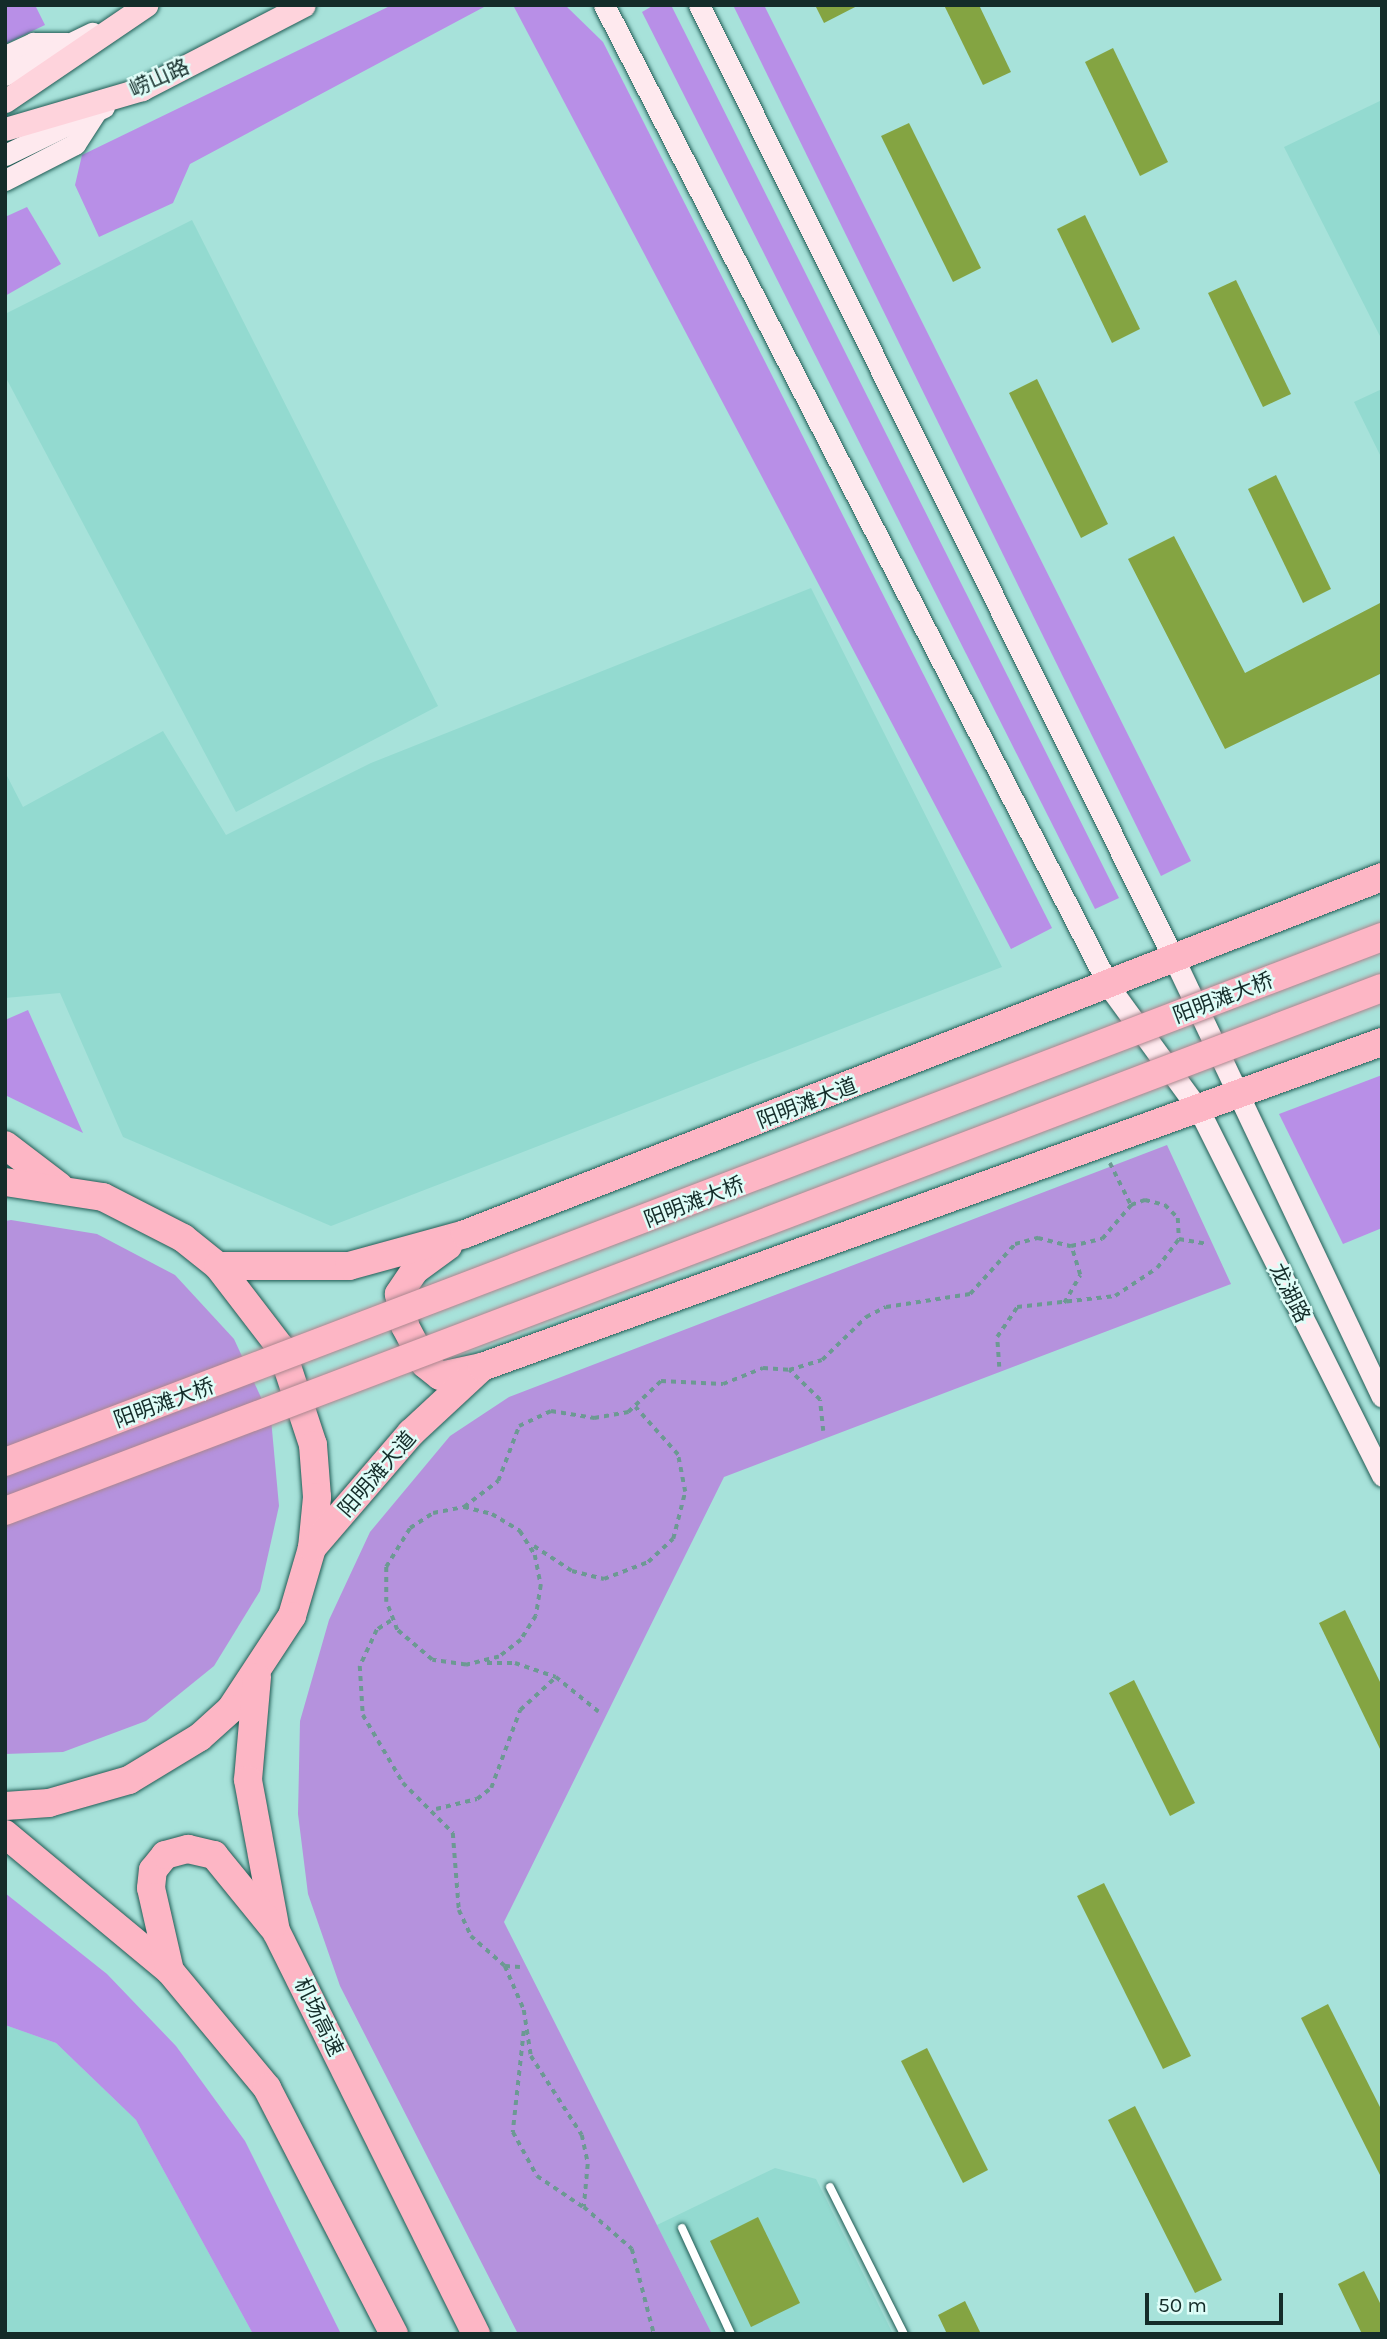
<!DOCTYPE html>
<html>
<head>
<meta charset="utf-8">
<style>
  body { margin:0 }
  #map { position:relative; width:1387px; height:2339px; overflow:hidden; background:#a7e2da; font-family:Karla,"Noto Sans SC",sans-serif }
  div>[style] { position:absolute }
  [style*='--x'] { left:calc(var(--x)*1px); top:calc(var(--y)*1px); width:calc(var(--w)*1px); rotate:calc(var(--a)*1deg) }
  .built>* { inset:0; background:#93dad0 }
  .green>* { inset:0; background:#b592dd }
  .forest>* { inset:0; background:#b88fe7 }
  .building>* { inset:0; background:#84a442 }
  .path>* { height:3.5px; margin-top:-1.75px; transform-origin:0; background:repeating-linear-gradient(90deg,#6c9993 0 5px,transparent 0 10px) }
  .roads { filter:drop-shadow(0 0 2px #215c55) drop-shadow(0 0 2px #215c55) }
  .lane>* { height:8px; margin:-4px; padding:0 4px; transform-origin:4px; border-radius:4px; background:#fff }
  .secondary>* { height:21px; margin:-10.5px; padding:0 10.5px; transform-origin:10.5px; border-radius:10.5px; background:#fee9ee }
  .primary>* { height:23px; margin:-11.5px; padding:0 11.5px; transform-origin:11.5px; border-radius:11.5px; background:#fed3dc }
  .highway>* { height:28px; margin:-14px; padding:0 14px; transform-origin:14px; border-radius:14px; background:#fdb6c5 }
  .bridges { filter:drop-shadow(0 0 2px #ab868e) drop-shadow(0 0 2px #ab868e) }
  .highway-bridge>* { height:28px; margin:-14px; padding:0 14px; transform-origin:14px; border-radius:14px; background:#fdb6c5 }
  span { translate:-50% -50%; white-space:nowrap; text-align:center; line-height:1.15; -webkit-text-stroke:5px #dffdf8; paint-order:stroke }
  .street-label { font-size:21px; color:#142c29 }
  .frame { position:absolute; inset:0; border:7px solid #142c29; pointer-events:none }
  .scale { position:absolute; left:1145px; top:2293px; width:138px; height:32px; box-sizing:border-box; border:4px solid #142c29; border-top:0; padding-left:9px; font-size:21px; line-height:24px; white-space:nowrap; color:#142c29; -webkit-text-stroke:5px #dffdf8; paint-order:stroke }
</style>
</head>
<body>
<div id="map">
  <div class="built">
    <div style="clip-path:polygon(1382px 100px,1382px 340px,1284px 147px)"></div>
    <div style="clip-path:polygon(192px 220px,438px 706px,236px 812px,5px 376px,5px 314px)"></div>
    <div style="clip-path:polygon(1382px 389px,1382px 459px,1354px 402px)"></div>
    <div style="clip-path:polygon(811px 588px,1002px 967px,331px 1226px,123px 1137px,60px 993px,5px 998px,5px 772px,23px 807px,163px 731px,226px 835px,371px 763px)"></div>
    <div style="clip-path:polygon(5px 2025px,56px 2043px,136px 2120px,253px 2334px,5px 2334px)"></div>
    <div style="clip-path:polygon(775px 2168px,816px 2179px,893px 2334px,712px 2334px,657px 2225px)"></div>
  </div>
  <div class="green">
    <div style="clip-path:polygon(1167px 1145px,1231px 1284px,724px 1477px,504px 1922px,712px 2334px,518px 2334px,340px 1986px,308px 1894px,298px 1814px,300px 1721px,329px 1620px,370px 1532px,450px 1436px,509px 1397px)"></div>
    <div style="clip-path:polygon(11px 1220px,97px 1234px,175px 1275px,234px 1339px,271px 1419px,279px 1506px,260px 1591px,214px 1666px,146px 1721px,63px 1752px,5px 1754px,5px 1221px)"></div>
  </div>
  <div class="forest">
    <div style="clip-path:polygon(5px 5px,35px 5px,45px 25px,5px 44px)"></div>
    <div style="clip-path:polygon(392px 5px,484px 7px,190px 164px,173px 203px,99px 237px,75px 185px,82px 155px)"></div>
    <div style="clip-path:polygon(513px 5px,565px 5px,603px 42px,1052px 928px,1011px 949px)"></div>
    <div style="clip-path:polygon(654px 5px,671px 5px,1119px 898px,1095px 909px,642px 12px)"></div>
    <div style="clip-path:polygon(733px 5px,764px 5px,1191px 861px,1161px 876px)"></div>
    <div style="clip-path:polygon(27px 207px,61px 264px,5px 296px,5px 217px)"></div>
    <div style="clip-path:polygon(28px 1010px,83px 1133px,5px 1095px,5px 1020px)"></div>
    <div style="clip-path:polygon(1382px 1075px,1382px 1228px,1343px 1244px,1279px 1114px)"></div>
    <div style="clip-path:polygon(5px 1893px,107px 1974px,176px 2046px,245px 2141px,341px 2334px,253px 2334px,136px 2120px,56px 2043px,5px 2025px)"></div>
  </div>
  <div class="building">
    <div style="clip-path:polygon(815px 5px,859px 5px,824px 23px)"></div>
    <div style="clip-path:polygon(944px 5px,979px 5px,1011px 72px,983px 85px)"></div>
    <div style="clip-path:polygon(1113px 48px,1168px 162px,1140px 176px,1085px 62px)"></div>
    <div style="clip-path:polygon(909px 123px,981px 268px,953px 282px,881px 136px)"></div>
    <div style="clip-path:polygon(1085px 215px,1140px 329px,1112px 343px,1057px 229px)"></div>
    <div style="clip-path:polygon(1236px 280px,1291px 394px,1263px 407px,1208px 293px)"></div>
    <div style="clip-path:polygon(1037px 379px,1108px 524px,1081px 538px,1009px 393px)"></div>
    <div style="clip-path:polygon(1276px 475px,1331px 589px,1303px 603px,1248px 489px)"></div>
    <div style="clip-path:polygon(1174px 536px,1245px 673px,1382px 602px,1382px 673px,1225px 749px,1128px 559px)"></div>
    <div style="clip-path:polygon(1345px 1610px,1382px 1686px,1382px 1753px,1319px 1623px)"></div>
    <div style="clip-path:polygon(1134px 1680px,1195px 1803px,1170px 1816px,1109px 1693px)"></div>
    <div style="clip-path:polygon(1104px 1883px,1191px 2056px,1163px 2069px,1077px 1896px)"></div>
    <div style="clip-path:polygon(1328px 2004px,1382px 2111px,1382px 2179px,1301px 2018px)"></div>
    <div style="clip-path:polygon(927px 2048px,988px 2170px,963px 2183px,901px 2061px)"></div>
    <div style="clip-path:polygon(1135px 2106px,1222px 2280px,1195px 2293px,1108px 2120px)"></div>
    <div style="clip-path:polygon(758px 2217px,800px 2303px,751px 2327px,710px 2241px)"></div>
    <div style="clip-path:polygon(1364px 2271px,1382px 2307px,1382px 2334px,1362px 2334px,1338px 2284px)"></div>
    <div style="clip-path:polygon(965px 2301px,981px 2334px,947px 2334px,938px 2315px)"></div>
  </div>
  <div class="path">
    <div style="--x:1110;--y:1163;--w:47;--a:63.4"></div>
    <div style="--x:1131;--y:1205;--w:15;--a:-20"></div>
    <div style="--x:1145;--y:1200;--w:21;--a:14"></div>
    <div style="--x:1165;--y:1205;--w:18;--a:45"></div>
    <div style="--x:1178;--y:1218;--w:21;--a:87"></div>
    <div style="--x:1179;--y:1239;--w:29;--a:10"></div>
    <div style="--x:1064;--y:1303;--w:32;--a:-60"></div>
    <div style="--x:1080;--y:1275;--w:30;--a:-107"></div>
    <div style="--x:1071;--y:1246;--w:32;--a:-13"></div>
    <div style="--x:1102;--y:1239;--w:45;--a:-49.5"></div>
    <div style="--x:999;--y:1367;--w:30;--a:-94"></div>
    <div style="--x:997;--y:1337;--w:36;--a:-56"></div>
    <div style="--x:1017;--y:1307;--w:99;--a:-6.4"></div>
    <div style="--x:1115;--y:1296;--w:50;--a:-33.7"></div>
    <div style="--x:1157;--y:1268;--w:36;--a:-53"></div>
    <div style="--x:823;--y:1431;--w:31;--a:-96"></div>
    <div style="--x:820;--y:1400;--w:43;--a:-135.9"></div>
    <div style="--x:789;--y:1370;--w:34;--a:-17"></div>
    <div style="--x:822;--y:1360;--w:62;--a:-44.3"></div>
    <div style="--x:866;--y:1317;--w:22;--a:-27"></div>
    <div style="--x:886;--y:1307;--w:85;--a:-8.8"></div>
    <div style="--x:970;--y:1294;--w:67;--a:-48"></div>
    <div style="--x:1015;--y:1244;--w:24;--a:-15"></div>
    <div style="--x:1038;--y:1238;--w:34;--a:14"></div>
    <div style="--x:464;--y:1507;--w:29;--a:14"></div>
    <div style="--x:492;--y:1514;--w:33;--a:31"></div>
    <div style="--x:520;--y:1531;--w:28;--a:58"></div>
    <div style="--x:535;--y:1555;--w:31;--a:79"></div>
    <div style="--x:541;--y:1585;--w:31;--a:99"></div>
    <div style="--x:536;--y:1616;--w:28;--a:122"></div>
    <div style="--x:521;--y:1640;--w:28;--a:142"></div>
    <div style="--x:499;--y:1657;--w:34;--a:166"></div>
    <div style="--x:466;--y:1665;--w:34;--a:-172"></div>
    <div style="--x:432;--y:1660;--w:46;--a:-139.4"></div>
    <div style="--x:397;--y:1630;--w:30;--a:-111"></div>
    <div style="--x:386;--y:1602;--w:35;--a:-90"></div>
    <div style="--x:386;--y:1567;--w:46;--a:-58.4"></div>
    <div style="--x:410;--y:1528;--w:27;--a:-33"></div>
    <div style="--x:433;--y:1513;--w:32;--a:-11"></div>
    <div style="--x:464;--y:1507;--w:43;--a:-37.4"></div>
    <div style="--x:498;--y:1481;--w:59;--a:-69.1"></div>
    <div style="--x:519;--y:1426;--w:35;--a:-25"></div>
    <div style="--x:551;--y:1411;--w:44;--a:9.2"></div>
    <div style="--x:594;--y:1418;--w:35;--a:-10"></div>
    <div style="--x:628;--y:1412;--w:45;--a:-43.2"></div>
    <div style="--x:661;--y:1381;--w:62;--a:2.8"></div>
    <div style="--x:723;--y:1384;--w:43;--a:-21.8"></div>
    <div style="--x:763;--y:1368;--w:26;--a:4"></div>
    <div style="--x:534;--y:1546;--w:45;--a:33.3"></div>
    <div style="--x:572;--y:1571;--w:33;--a:14"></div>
    <div style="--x:604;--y:1579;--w:47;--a:-21.1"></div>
    <div style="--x:648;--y:1562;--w:34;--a:-43"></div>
    <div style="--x:673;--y:1539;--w:49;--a:-75.7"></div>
    <div style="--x:685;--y:1492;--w:38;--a:-101"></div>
    <div style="--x:678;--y:1455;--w:64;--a:-131.9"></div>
    <div style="--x:391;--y:1621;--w:17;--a:147"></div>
    <div style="--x:377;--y:1630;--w:40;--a:115"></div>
    <div style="--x:360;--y:1666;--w:49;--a:86.5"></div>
    <div style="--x:363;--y:1715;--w:79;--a:59.5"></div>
    <div style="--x:403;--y:1783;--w:71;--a:45"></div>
    <div style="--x:453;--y:1833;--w:77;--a:85.5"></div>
    <div style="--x:459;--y:1910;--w:29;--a:65"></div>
    <div style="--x:471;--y:1936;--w:45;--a:41.4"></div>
    <div style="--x:505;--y:1966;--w:15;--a:4"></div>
    <div style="--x:487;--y:1663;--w:28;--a:0"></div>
    <div style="--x:515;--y:1663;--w:43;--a:18.9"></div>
    <div style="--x:556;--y:1677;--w:55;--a:39.1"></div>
    <div style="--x:436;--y:1809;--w:42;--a:-13.7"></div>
    <div style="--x:477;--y:1799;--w:18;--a:-38"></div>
    <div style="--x:491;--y:1788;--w:83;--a:-69.6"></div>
    <div style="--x:520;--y:1710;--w:49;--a:-42.5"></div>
    <div style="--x:505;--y:1966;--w:48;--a:66.6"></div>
    <div style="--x:524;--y:2010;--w:47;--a:81.3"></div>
    <div style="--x:531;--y:2056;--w:94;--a:57.2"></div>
    <div style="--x:582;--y:2135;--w:30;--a:78"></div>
    <div style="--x:588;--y:2164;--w:43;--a:95.3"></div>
    <div style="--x:584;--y:2207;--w:64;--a:41.2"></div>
    <div style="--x:632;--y:2249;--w:88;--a:75.5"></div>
    <div style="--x:524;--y:2031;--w:102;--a:96.2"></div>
    <div style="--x:513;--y:2132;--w:50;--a:61.4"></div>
    <div style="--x:537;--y:2176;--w:55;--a:34"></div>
  </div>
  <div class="roads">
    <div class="lane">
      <div style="--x:830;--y:2187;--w:165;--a:63.3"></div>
      <div style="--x:682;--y:2228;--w:117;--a:65.2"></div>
    </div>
    <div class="secondary">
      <div style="--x:604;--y:5;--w:1106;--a:62.76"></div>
      <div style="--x:1110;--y:988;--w:151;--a:53.9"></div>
      <div style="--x:1199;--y:1110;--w:409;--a:63.4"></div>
      <div style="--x:699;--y:5;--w:1068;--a:63.53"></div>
      <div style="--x:1175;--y:961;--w:482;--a:64.6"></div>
      <div style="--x:5;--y:56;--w:31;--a:-25"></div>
      <div style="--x:33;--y:43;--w:34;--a:0"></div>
      <div style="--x:5;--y:75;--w:97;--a:-25.8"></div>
      <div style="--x:5;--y:155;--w:110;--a:-25.9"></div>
      <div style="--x:5;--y:180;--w:79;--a:-27.2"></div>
      <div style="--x:75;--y:144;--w:38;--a:-57"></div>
    </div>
    <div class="primary">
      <div style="--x:5;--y:101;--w:171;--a:-34.2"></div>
      <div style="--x:5;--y:129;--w:143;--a:-16.3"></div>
      <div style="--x:142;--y:89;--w:182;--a:-27.4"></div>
    </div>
    <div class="highway">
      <div style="--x:5;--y:1145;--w:68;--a:37.2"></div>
      <div style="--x:5;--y:1182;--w:99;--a:8.7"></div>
      <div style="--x:103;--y:1197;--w:90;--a:27.1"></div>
      <div style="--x:183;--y:1238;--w:45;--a:38.7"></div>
      <div style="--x:218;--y:1266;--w:103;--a:52.5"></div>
      <div style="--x:281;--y:1348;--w:102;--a:71.7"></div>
      <div style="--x:313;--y:1445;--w:52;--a:85.6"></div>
      <div style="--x:317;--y:1497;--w:51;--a:95.6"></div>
      <div style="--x:312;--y:1548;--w:71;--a:106.4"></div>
      <div style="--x:292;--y:1616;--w:111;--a:123.3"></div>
      <div style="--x:231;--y:1709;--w:42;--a:137.9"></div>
      <div style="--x:200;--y:1737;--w:83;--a:148.8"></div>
      <div style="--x:129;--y:1780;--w:83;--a:164"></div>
      <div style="--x:49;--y:1803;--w:44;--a:176.1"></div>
      <div style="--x:448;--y:1246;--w:41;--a:144"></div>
      <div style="--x:415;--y:1270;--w:29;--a:124"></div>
      <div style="--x:399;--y:1294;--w:33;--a:79"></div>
      <div style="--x:405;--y:1326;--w:43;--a:62.2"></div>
      <div style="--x:425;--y:1364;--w:19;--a:39"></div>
      <div style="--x:440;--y:1376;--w:43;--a:-12.1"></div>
      <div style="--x:218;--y:1266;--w:131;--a:0"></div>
      <div style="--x:349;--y:1266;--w:120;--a:-15.4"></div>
      <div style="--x:465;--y:1234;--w:984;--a:-21.27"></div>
      <div style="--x:312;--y:1548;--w:152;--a:-49.3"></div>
      <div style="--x:411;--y:1433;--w:97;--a:-42.9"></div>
      <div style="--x:482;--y:1367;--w:957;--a:-19.86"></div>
      <div style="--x:257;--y:1677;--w:103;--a:95"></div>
      <div style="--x:248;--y:1780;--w:154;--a:79.5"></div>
      <div style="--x:276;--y:1931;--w:450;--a:63.6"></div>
      <div style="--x:5;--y:1834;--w:214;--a:39.7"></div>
      <div style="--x:170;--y:1971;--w:152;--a:50.3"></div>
      <div style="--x:267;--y:2088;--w:277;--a:62.7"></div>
      <div style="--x:170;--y:1971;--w:85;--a:-102.9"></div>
      <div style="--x:151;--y:1888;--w:18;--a:-84"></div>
      <div style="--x:153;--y:1870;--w:19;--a:-51"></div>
      <div style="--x:165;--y:1855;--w:24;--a:-15"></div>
      <div style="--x:188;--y:1849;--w:27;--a:13"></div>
      <div style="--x:214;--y:1855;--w:92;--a:50.8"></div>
    </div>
  </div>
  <div class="bridges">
    <div class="highway-bridge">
      <div style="--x:5;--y:1462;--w:1474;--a:-20.87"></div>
      <div style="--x:5;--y:1511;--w:1473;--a:-20.8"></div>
    </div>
  </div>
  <div class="street-label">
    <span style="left:159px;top:78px;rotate:-24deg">崂山路</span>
    <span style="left:1223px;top:998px;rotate:-21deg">阳明滩大桥</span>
    <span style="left:807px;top:1103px;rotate:-21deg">阳明滩大道</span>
    <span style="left:694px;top:1202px;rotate:-21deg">阳明滩大桥</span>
    <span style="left:1290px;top:1293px;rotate:63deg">龙湖路</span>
    <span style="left:164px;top:1403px;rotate:-20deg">阳明滩大桥</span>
    <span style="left:377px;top:1474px;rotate:-49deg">阳明滩大道</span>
    <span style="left:319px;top:2017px;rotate:64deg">机场高速</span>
  </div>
  <div class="frame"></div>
  <div class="scale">50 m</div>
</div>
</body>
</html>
